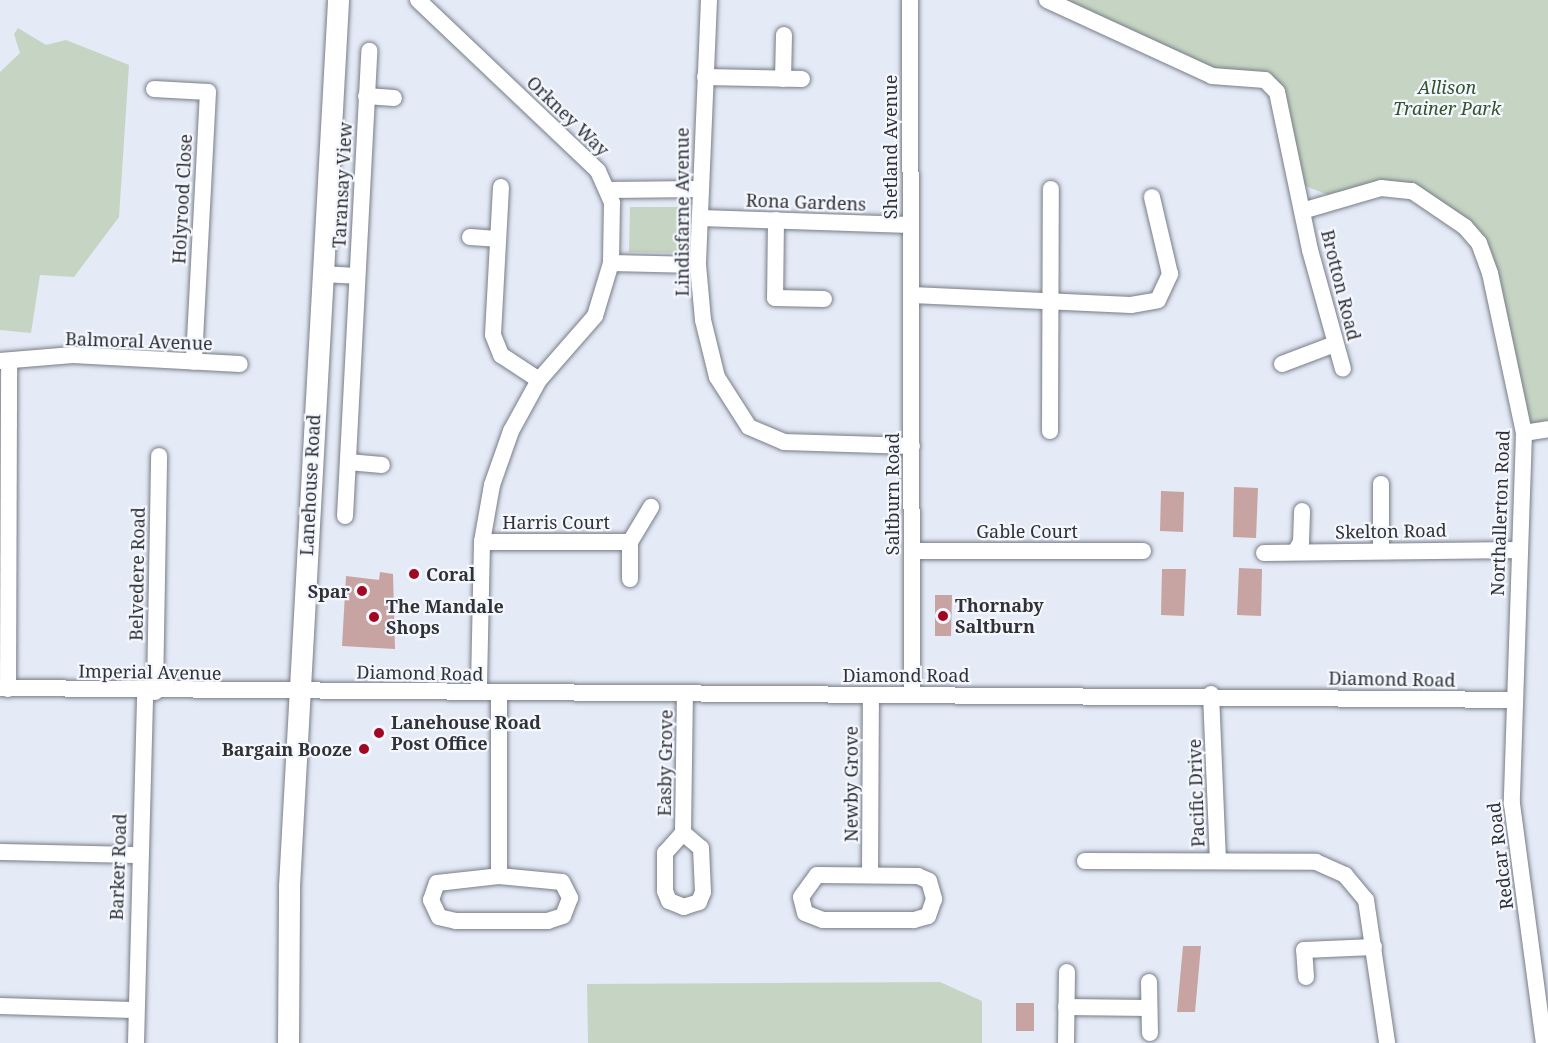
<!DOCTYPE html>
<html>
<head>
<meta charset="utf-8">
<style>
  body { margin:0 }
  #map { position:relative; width:1548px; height:1043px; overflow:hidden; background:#e4eaf6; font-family:"Noto Serif",serif }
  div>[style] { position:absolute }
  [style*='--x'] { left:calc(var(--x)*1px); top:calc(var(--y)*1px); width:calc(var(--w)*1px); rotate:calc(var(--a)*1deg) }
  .green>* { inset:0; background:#c6d5c3 }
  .building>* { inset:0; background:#c7a4a1 }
  .roads { filter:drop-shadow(0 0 2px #787d87) drop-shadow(0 0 2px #787d87) }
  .minor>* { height:16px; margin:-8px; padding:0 8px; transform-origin:8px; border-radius:8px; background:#fff }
  .tertiary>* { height:21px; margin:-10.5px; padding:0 10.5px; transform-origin:10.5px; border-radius:10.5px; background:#fff }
  .dots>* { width:16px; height:16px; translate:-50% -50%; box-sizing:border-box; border:3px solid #f4f7fe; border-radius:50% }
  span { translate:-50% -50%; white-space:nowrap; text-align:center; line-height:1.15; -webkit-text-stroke:4.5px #f4f7fe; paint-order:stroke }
  .park-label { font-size:18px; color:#32522d; font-style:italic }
  .street-label { font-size:18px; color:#303236 }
  .poi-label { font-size:18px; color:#303236; font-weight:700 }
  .left { translate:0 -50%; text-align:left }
  .right { translate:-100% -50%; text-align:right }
</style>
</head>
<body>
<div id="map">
  <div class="green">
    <div style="clip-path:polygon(1048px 0,1548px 0,1548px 430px,1524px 433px,1479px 243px,1412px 191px,1340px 200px,1296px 182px,1265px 80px,1216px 76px)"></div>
    <div style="clip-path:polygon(18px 28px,46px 45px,66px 40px,129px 65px,119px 217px,74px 277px,40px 275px,31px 333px,0 330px,0 72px,20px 53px,14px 34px)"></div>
    <div style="clip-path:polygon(630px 207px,689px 207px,688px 253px,629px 252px)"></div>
    <div style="clip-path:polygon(940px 982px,982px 1001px,982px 1043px,588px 1043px,587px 984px)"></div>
  </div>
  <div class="building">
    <div style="clip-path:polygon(1234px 487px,1258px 488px,1256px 538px,1233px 537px)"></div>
    <div style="clip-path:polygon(1161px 491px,1184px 492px,1183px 532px,1160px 531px)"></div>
    <div style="clip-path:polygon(1239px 568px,1262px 569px,1261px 616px,1237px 615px)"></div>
    <div style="clip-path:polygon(1162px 569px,1186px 569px,1184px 616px,1161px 615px)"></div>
    <div style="clip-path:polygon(380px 572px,393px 574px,395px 649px,342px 646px,346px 576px,379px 580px)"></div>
    <div style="clip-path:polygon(935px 595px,952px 595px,951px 636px,935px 636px)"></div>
    <div style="clip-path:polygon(1183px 946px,1201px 946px,1195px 1012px,1177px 1012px)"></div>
    <div style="clip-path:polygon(1016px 1003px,1034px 1003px,1034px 1031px,1016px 1031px)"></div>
  </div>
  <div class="roads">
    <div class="minor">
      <div style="--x:418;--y:0;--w:248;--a:43.5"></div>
      <div style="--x:598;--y:171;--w:35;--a:66"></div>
      <div style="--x:612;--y:203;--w:60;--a:91"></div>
      <div style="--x:611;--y:263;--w:55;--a:106.8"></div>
      <div style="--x:595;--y:316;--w:85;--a:131.2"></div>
      <div style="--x:539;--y:380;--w:58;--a:118.8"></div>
      <div style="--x:511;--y:431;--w:57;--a:109.4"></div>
      <div style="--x:492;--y:485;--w:58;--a:100"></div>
      <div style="--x:482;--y:542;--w:149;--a:91.2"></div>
      <div style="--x:709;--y:0;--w:265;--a:92.4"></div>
      <div style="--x:698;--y:265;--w:55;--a:84.8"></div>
      <div style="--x:703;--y:320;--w:59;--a:76.2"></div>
      <div style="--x:717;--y:377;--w:59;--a:57.4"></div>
      <div style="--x:749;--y:427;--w:38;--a:23"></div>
      <div style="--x:784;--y:442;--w:128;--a:1.8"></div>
      <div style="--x:910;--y:0;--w:694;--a:89.83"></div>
      <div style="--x:1047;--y:0;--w:182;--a:24.7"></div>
      <div style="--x:1212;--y:76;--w:53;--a:4.3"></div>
      <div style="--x:1265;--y:80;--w:17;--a:45"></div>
      <div style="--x:1277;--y:92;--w:161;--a:78.2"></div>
      <div style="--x:1310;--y:250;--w:123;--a:74.5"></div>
      <div style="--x:705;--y:77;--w:97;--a:1.2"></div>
      <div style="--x:783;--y:79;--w:44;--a:-88.7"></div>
      <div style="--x:154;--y:89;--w:54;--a:3.2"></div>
      <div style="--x:208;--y:92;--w:270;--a:93"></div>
      <div style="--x:366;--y:96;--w:28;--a:4"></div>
      <div style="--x:501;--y:187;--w:148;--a:93.1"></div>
      <div style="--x:493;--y:335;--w:22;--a:68"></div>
      <div style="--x:501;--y:355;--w:45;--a:33.3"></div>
      <div style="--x:609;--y:190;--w:91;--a:-0.6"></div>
      <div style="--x:1302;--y:211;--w:82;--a:-16.2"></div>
      <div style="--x:1381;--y:188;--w:31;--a:6"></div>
      <div style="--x:1412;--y:191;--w:64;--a:34.2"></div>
      <div style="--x:1465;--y:227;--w:21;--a:49"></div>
      <div style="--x:1479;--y:243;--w:32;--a:70"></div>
      <div style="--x:1490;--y:273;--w:164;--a:78"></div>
      <div style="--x:1524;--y:433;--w:371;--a:91.9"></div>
      <div style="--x:1512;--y:804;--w:241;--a:82.4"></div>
      <div style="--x:700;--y:218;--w:210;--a:1.9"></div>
      <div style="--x:776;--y:220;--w:78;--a:90.7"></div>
      <div style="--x:775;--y:298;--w:49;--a:1.2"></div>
      <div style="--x:470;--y:237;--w:27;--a:4"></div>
      <div style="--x:611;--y:263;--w:87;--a:1.3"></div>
      <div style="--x:321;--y:274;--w:36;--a:3"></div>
      <div style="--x:912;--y:295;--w:219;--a:2.6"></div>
      <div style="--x:1131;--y:305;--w:27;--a:-10"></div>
      <div style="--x:1158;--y:300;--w:29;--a:-65"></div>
      <div style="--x:1170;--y:274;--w:79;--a:-103.2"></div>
      <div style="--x:0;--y:361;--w:73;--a:-4.7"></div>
      <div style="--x:73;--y:355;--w:167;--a:3.1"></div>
      <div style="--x:1282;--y:364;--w:57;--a:-20.7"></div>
      <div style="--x:1050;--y:431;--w:242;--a:-89.8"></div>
      <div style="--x:1524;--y:433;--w:24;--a:-9"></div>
      <div style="--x:348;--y:462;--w:34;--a:5"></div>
      <div style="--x:345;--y:516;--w:466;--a:-87"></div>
      <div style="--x:482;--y:542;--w:148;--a:0"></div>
      <div style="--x:912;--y:551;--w:231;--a:0"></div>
      <div style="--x:1381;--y:551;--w:67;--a:-90"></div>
      <div style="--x:1295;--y:552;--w:12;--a:-59"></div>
      <div style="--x:1301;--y:542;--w:31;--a:-88"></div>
      <div style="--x:1264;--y:553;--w:255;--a:-0.7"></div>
      <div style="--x:630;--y:579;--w:37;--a:-90"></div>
      <div style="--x:630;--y:542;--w:41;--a:-59"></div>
      <div style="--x:0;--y:688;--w:1513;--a:0.45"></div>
      <div style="--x:8;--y:689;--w:328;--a:-89.8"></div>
      <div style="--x:155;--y:692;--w:236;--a:-89"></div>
      <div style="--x:1211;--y:694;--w:166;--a:87.6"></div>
      <div style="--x:683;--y:833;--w:23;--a:40"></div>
      <div style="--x:701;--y:848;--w:44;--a:87.4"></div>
      <div style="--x:703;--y:892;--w:11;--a:112"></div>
      <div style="--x:699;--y:902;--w:16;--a:162"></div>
      <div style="--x:684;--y:907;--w:16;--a:-158"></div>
      <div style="--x:669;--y:901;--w:11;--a:-112"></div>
      <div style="--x:665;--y:891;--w:38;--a:-90"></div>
      <div style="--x:665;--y:853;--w:27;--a:-48"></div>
      <div style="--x:683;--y:833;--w:140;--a:-89.2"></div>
      <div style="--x:0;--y:852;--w:137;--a:1.3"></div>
      <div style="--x:1085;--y:861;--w:231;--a:0.2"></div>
      <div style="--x:1316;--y:862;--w:32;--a:24"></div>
      <div style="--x:1345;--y:875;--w:33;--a:50"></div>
      <div style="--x:1366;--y:900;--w:145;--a:81.6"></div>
      <div style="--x:817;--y:875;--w:101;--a:0.6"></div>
      <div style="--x:918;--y:876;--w:12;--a:24"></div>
      <div style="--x:929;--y:881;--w:19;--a:74"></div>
      <div style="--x:934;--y:899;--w:18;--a:109"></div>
      <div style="--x:928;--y:916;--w:15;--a:164"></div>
      <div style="--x:914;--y:920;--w:91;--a:180"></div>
      <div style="--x:823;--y:920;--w:19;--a:-159"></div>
      <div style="--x:805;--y:913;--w:16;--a:-104"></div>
      <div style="--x:801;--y:897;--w:27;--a:-54"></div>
      <div style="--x:870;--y:875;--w:180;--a:-89.7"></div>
      <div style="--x:499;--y:876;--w:63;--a:5.4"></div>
      <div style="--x:562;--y:882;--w:18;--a:63"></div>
      <div style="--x:570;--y:898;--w:19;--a:111"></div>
      <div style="--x:563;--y:916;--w:16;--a:162"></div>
      <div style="--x:548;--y:921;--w:92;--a:180"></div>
      <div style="--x:456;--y:921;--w:17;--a:-167"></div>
      <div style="--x:439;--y:917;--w:19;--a:-115"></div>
      <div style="--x:431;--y:900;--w:18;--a:-71"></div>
      <div style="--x:437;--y:883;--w:62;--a:-6.4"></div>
      <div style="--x:499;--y:876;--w:182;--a:-90"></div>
      <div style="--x:1306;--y:977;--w:27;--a:-94"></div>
      <div style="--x:1304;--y:950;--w:70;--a:-2.5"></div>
      <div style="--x:1149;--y:982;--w:51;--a:88.9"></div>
      <div style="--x:0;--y:1006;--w:133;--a:1.7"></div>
      <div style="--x:1066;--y:1007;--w:83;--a:0.7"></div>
      <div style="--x:136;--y:1043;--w:351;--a:-88.5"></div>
      <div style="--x:1066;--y:1043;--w:71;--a:-89.2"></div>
    </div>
    <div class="tertiary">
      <div style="--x:288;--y:1043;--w:157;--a:-89.6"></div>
      <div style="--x:289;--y:886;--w:887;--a:-86.83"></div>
    </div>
  </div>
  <div class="dots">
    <div style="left:414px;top:574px;background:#a30622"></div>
    <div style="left:362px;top:591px;background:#a30622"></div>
    <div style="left:943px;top:616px;background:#a30622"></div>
    <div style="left:374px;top:617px;background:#a30622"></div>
    <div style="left:379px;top:733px;background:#a30622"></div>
    <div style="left:364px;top:749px;background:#a30622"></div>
  </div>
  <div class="park-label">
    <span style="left:1447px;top:98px">Allison<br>Trainer Park</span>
  </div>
  <div class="street-label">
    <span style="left:568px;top:116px;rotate:44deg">Orkney Way</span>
    <span style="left:890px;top:147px;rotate:-90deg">Shetland Avenue</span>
    <span style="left:342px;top:185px;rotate:-87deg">Taransay View</span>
    <span style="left:182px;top:199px;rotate:-87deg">Holyrood Close</span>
    <span style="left:806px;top:202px;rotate:2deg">Rona Gardens</span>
    <span style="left:682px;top:212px;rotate:-90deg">Lindisfarne Avenue</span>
    <span style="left:1341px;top:285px;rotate:76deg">Brotton Road</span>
    <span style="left:139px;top:341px;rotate:2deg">Balmoral Avenue</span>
    <span style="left:310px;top:485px;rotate:-87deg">Lanehouse Road</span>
    <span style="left:892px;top:494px;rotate:-90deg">Saltburn Road</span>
    <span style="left:1500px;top:513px;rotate:-88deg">Northallerton Road</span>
    <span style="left:556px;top:522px">Harris Court</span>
    <span style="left:1027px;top:531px">Gable Court</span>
    <span style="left:1391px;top:531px;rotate:-1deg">Skelton Road</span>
    <span style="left:137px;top:574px;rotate:-89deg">Belvedere Road</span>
    <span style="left:150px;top:672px;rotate:1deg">Imperial Avenue</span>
    <span style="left:420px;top:673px;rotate:1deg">Diamond Road</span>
    <span style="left:906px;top:675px">Diamond Road</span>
    <span style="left:1392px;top:679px;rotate:1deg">Diamond Road</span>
    <span style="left:665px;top:763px;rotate:-89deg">Easby Grove</span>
    <span style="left:851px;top:784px;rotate:-90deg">Newby Grove</span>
    <span style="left:1196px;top:793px;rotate:-92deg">Pacific Drive</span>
    <span style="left:1500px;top:856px;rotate:-97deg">Redcar Road</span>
    <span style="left:118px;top:867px;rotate:-88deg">Barker Road</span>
  </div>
  <div class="poi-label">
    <span class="left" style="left:426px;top:574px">Coral</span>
    <span class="right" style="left:350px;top:591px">Spar</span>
    <span class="left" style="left:955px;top:616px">Thornaby<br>Saltburn</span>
    <span class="left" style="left:386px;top:617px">The Mandale<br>Shops</span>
    <span class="left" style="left:391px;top:733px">Lanehouse Road<br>Post Office</span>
    <span class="right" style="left:352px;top:749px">Bargain Booze</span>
  </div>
</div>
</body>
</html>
